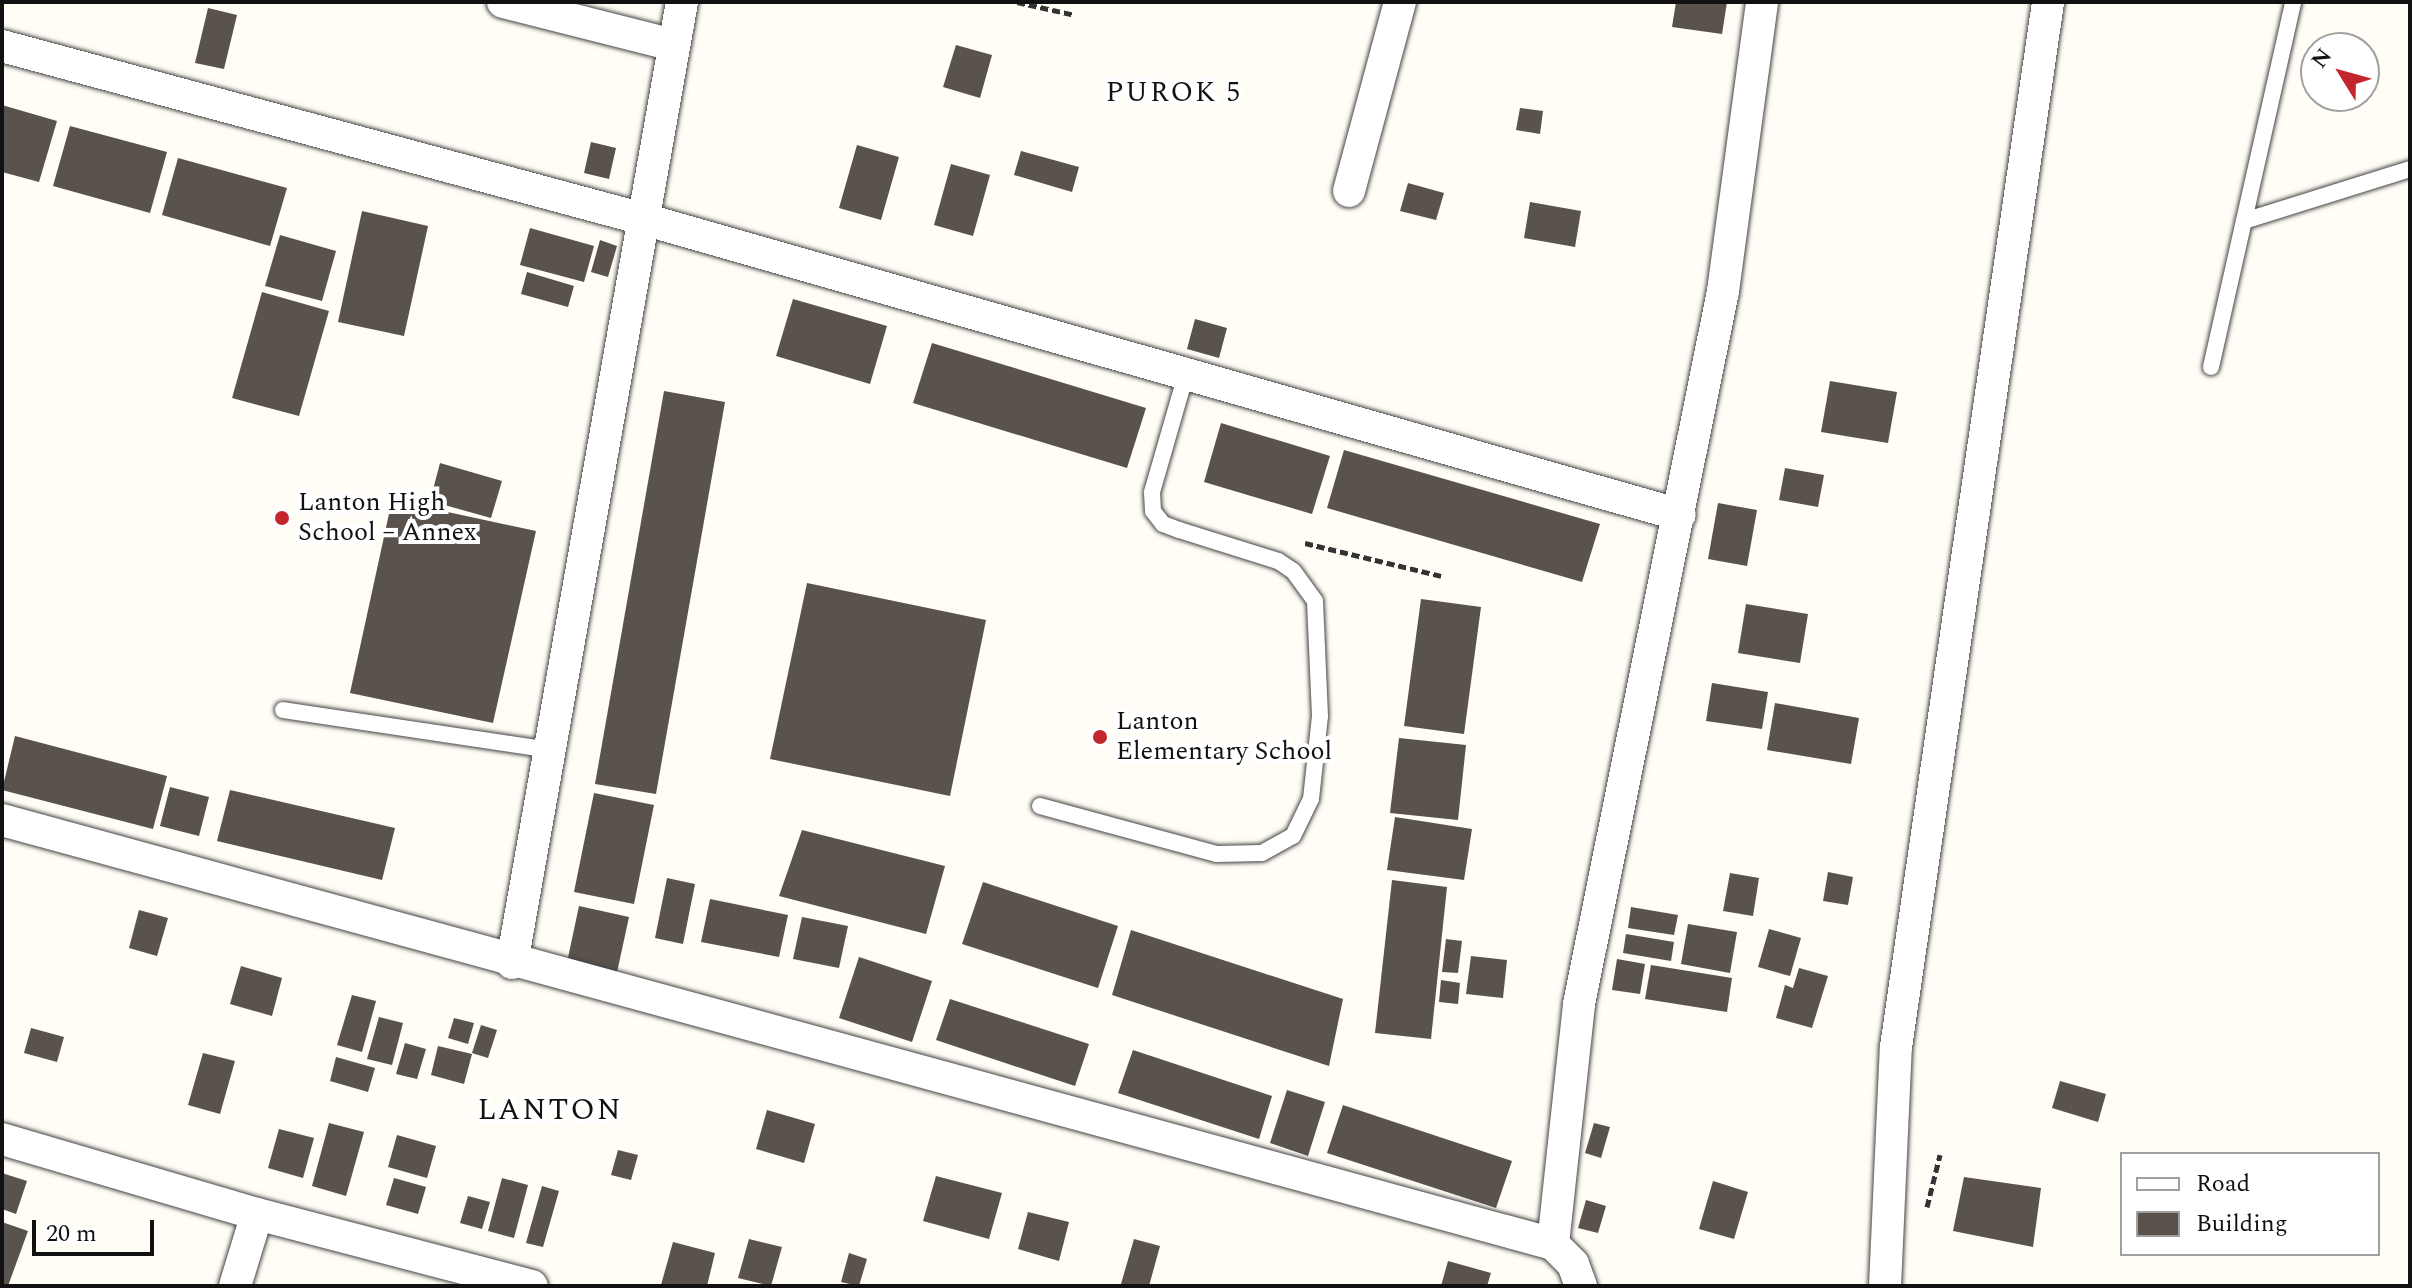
<!DOCTYPE html>
<html>
<head>
<meta charset="utf-8">
<style>
  body { margin:0 }
  #map { position:relative; width:2412px; height:1288px; overflow:hidden; background:#fffdf5; font-family:Spectral,serif }
  div>[style] { position:absolute }
  [style*='--x'] { left:calc(var(--x)*1px); top:calc(var(--y)*1px); width:calc(var(--w)*1px); rotate:calc(var(--a)*1deg) }
  .building>* { inset:0; background:#5a524d }
  .path>* { height:5px; margin-top:-2.5px; transform-origin:0; background:repeating-linear-gradient(90deg,#333 0 8px,transparent 0 12px) }
  .roads { filter:drop-shadow(0 0 2px #444) drop-shadow(0 0 2px #444) }
  .service>* { height:16px; margin:-8px; padding:0 8px; transform-origin:8px; border-radius:8px; background:#fff }
  .minor>* { height:32px; margin:-16px; padding:0 16px; transform-origin:16px; border-radius:16px; background:#fff }
  .dots>* { width:22px; height:22px; translate:-50% -50%; box-sizing:border-box; border:4px solid #fff; border-radius:50% }
  span { translate:-50% -50%; white-space:nowrap; text-align:center; line-height:1.15; -webkit-text-stroke:8px #fff; paint-order:stroke }
  .poi-label { font-size:26px; color:#111 }
  .left { translate:0 -50%; text-align:left }
  .neighbourhood-label { font-size:28px; color:#111; letter-spacing:2px }
  .quarter-label { font-size:30px; color:#111; letter-spacing:2px }
  .frame { position:absolute; inset:0; border:4px solid #111; pointer-events:none }
  .legend { position:absolute; left:2120px; top:1152px; width:260px; height:104px; box-sizing:border-box; background:#fff; border:2px solid #a0a0a0; margin:0; padding:10px 14px; list-style:none; font-size:24px; color:#111 }
  .legend li { display:flex; align-items:center; gap:16px; height:40px }
  .legend b { width:40px; border:2px solid #a0a0a0 }
  .north { position:absolute; left:2300px; top:32px; width:80px; height:80px; box-sizing:border-box; background:#fff; border:2px solid #a0a0a0; border-radius:50%; rotate:307deg; font-size:22px; font-weight:700; line-height:32px; text-align:center; color:#111 }
  .north::after { content:''; display:block; margin:auto; width:28px; height:36px; background:#c4262e; clip-path:polygon(50% 0,100% 100%,50% 72%,0 100%) }
  .scale { position:absolute; left:32px; top:1220px; width:122px; height:36px; box-sizing:border-box; border:4px solid #111; border-top:0; padding-left:10px; font-size:24px; line-height:28px; white-space:nowrap; color:#111; -webkit-text-stroke:6px #fff; paint-order:stroke }
</style>
</head>
<body>
<div id="map">
  <div class="building">
    <div style="clip-path:polygon(1676px 2px,1727px 2px,1722px 34px,1672px 27px)"></div>
    <div style="clip-path:polygon(208px 8px,237px 15px,224px 69px,195px 63px)"></div>
    <div style="clip-path:polygon(956px 45px,992px 55px,980px 98px,943px 87px)"></div>
    <div style="clip-path:polygon(2px 105px,57px 121px,39px 182px,2px 172px)"></div>
    <div style="clip-path:polygon(1520px 108px,1543px 111px,1540px 134px,1516px 130px)"></div>
    <div style="clip-path:polygon(70px 126px,167px 152px,150px 213px,53px 186px)"></div>
    <div style="clip-path:polygon(591px 142px,616px 148px,609px 179px,584px 173px)"></div>
    <div style="clip-path:polygon(857px 145px,899px 157px,881px 220px,839px 208px)"></div>
    <div style="clip-path:polygon(1021px 151px,1079px 167px,1072px 192px,1014px 175px)"></div>
    <div style="clip-path:polygon(178px 158px,287px 188px,270px 246px,162px 215px)"></div>
    <div style="clip-path:polygon(951px 164px,990px 175px,973px 236px,934px 225px)"></div>
    <div style="clip-path:polygon(1408px 183px,1444px 193px,1436px 220px,1400px 211px)"></div>
    <div style="clip-path:polygon(1530px 202px,1581px 211px,1575px 247px,1524px 238px)"></div>
    <div style="clip-path:polygon(362px 211px,428px 226px,404px 336px,338px 322px)"></div>
    <div style="clip-path:polygon(530px 228px,594px 246px,584px 282px,520px 265px)"></div>
    <div style="clip-path:polygon(280px 235px,336px 251px,322px 301px,265px 286px)"></div>
    <div style="clip-path:polygon(600px 240px,617px 246px,608px 277px,591px 272px)"></div>
    <div style="clip-path:polygon(527px 272px,574px 286px,568px 307px,521px 294px)"></div>
    <div style="clip-path:polygon(262px 292px,329px 311px,299px 416px,232px 398px)"></div>
    <div style="clip-path:polygon(793px 299px,887px 326px,870px 384px,776px 356px)"></div>
    <div style="clip-path:polygon(1195px 319px,1227px 328px,1219px 358px,1187px 349px)"></div>
    <div style="clip-path:polygon(932px 343px,1146px 408px,1127px 468px,913px 403px)"></div>
    <div style="clip-path:polygon(1830px 381px,1897px 392px,1888px 443px,1821px 432px)"></div>
    <div style="clip-path:polygon(664px 391px,725px 402px,656px 794px,595px 784px)"></div>
    <div style="clip-path:polygon(1221px 423px,1330px 456px,1312px 514px,1204px 482px)"></div>
    <div style="clip-path:polygon(1344px 450px,1600px 524px,1582px 582px,1327px 508px)"></div>
    <div style="clip-path:polygon(440px 463px,502px 481px,491px 518px,430px 501px)"></div>
    <div style="clip-path:polygon(1785px 468px,1824px 475px,1818px 507px,1779px 500px)"></div>
    <div style="clip-path:polygon(392px 500px,536px 531px,493px 723px,350px 693px)"></div>
    <div style="clip-path:polygon(1718px 503px,1757px 510px,1747px 566px,1708px 559px)"></div>
    <div style="clip-path:polygon(807px 583px,986px 620px,950px 796px,770px 759px)"></div>
    <div style="clip-path:polygon(1421px 599px,1481px 607px,1464px 734px,1404px 726px)"></div>
    <div style="clip-path:polygon(1746px 604px,1808px 614px,1800px 663px,1738px 653px)"></div>
    <div style="clip-path:polygon(1712px 683px,1768px 692px,1762px 729px,1706px 721px)"></div>
    <div style="clip-path:polygon(1775px 703px,1859px 718px,1851px 764px,1767px 750px)"></div>
    <div style="clip-path:polygon(15px 736px,167px 776px,153px 829px,2px 790px)"></div>
    <div style="clip-path:polygon(1399px 738px,1466px 745px,1458px 820px,1390px 813px)"></div>
    <div style="clip-path:polygon(170px 787px,209px 797px,199px 836px,160px 826px)"></div>
    <div style="clip-path:polygon(230px 790px,395px 828px,382px 880px,217px 841px)"></div>
    <div style="clip-path:polygon(594px 793px,654px 805px,634px 904px,574px 892px)"></div>
    <div style="clip-path:polygon(1395px 817px,1472px 829px,1464px 880px,1387px 870px)"></div>
    <div style="clip-path:polygon(802px 830px,945px 866px,926px 934px,779px 896px)"></div>
    <div style="clip-path:polygon(1828px 872px,1853px 877px,1848px 905px,1823px 901px)"></div>
    <div style="clip-path:polygon(1730px 873px,1759px 878px,1753px 916px,1723px 911px)"></div>
    <div style="clip-path:polygon(667px 878px,695px 884px,683px 944px,655px 938px)"></div>
    <div style="clip-path:polygon(1392px 880px,1447px 887px,1431px 1039px,1375px 1033px)"></div>
    <div style="clip-path:polygon(983px 882px,1118px 926px,1098px 988px,962px 944px)"></div>
    <div style="clip-path:polygon(710px 899px,788px 915px,779px 957px,701px 942px)"></div>
    <div style="clip-path:polygon(579px 906px,629px 917px,616px 977px,566px 967px)"></div>
    <div style="clip-path:polygon(1631px 907px,1678px 915px,1674px 935px,1628px 928px)"></div>
    <div style="clip-path:polygon(139px 910px,168px 918px,157px 956px,129px 948px)"></div>
    <div style="clip-path:polygon(802px 917px,848px 926px,839px 968px,793px 959px)"></div>
    <div style="clip-path:polygon(1688px 924px,1737px 932px,1730px 973px,1681px 964px)"></div>
    <div style="clip-path:polygon(1769px 929px,1801px 938px,1790px 976px,1758px 967px)"></div>
    <div style="clip-path:polygon(1131px 930px,1343px 999px,1329px 1066px,1112px 995px)"></div>
    <div style="clip-path:polygon(1626px 934px,1674px 942px,1671px 961px,1623px 953px)"></div>
    <div style="clip-path:polygon(1446px 939px,1462px 941px,1458px 973px,1442px 972px)"></div>
    <div style="clip-path:polygon(1471px 956px,1507px 960px,1503px 998px,1466px 994px)"></div>
    <div style="clip-path:polygon(859px 957px,932px 981px,912px 1042px,839px 1018px)"></div>
    <div style="clip-path:polygon(1617px 959px,1645px 964px,1640px 994px,1612px 990px)"></div>
    <div style="clip-path:polygon(1651px 965px,1732px 978px,1727px 1012px,1645px 999px)"></div>
    <div style="clip-path:polygon(241px 966px,282px 978px,272px 1016px,230px 1004px)"></div>
    <div style="clip-path:polygon(1799px 968px,1828px 976px,1812px 1028px,1776px 1018px,1785px 985px,1793px 988px)"></div>
    <div style="clip-path:polygon(1441px 980px,1460px 983px,1458px 1004px,1439px 1002px)"></div>
    <div style="clip-path:polygon(352px 995px,376px 1001px,362px 1052px,337px 1045px)"></div>
    <div style="clip-path:polygon(950px 999px,1089px 1044px,1075px 1086px,936px 1040px)"></div>
    <div style="clip-path:polygon(379px 1017px,403px 1023px,392px 1065px,367px 1059px)"></div>
    <div style="clip-path:polygon(454px 1018px,474px 1023px,468px 1044px,448px 1038px)"></div>
    <div style="clip-path:polygon(481px 1025px,497px 1030px,488px 1058px,472px 1053px)"></div>
    <div style="clip-path:polygon(31px 1028px,64px 1037px,57px 1062px,24px 1053px)"></div>
    <div style="clip-path:polygon(405px 1043px,426px 1049px,417px 1079px,396px 1074px)"></div>
    <div style="clip-path:polygon(438px 1046px,472px 1054px,464px 1084px,431px 1075px)"></div>
    <div style="clip-path:polygon(1133px 1050px,1272px 1096px,1259px 1139px,1118px 1093px)"></div>
    <div style="clip-path:polygon(203px 1053px,235px 1061px,220px 1114px,188px 1105px)"></div>
    <div style="clip-path:polygon(336px 1057px,375px 1068px,368px 1092px,330px 1081px)"></div>
    <div style="clip-path:polygon(2060px 1081px,2106px 1094px,2098px 1122px,2052px 1108px)"></div>
    <div style="clip-path:polygon(1287px 1090px,1325px 1102px,1308px 1156px,1270px 1143px)"></div>
    <div style="clip-path:polygon(1343px 1105px,1512px 1161px,1496px 1208px,1327px 1153px)"></div>
    <div style="clip-path:polygon(767px 1110px,815px 1124px,804px 1163px,756px 1149px)"></div>
    <div style="clip-path:polygon(329px 1123px,364px 1132px,346px 1196px,312px 1186px)"></div>
    <div style="clip-path:polygon(1594px 1123px,1610px 1127px,1601px 1158px,1585px 1153px)"></div>
    <div style="clip-path:polygon(279px 1129px,314px 1138px,303px 1178px,268px 1168px)"></div>
    <div style="clip-path:polygon(397px 1135px,436px 1146px,427px 1178px,388px 1167px)"></div>
    <div style="clip-path:polygon(618px 1150px,638px 1155px,631px 1180px,611px 1175px)"></div>
    <div style="clip-path:polygon(2px 1173px,27px 1181px,16px 1214px,2px 1209px)"></div>
    <div style="clip-path:polygon(936px 1176px,1002px 1193px,989px 1239px,923px 1221px)"></div>
    <div style="clip-path:polygon(1964px 1177px,2041px 1188px,2033px 1247px,1953px 1231px)"></div>
    <div style="clip-path:polygon(394px 1178px,426px 1187px,418px 1214px,386px 1205px)"></div>
    <div style="clip-path:polygon(502px 1178px,528px 1185px,514px 1238px,488px 1231px)"></div>
    <div style="clip-path:polygon(1713px 1181px,1748px 1192px,1734px 1239px,1699px 1229px)"></div>
    <div style="clip-path:polygon(542px 1186px,559px 1191px,543px 1247px,526px 1243px)"></div>
    <div style="clip-path:polygon(468px 1196px,490px 1202px,482px 1229px,460px 1223px)"></div>
    <div style="clip-path:polygon(1586px 1200px,1606px 1206px,1598px 1233px,1578px 1228px)"></div>
    <div style="clip-path:polygon(1028px 1212px,1069px 1222px,1059px 1261px,1018px 1249px)"></div>
    <div style="clip-path:polygon(2px 1222px,28px 1231px,8px 1286px,2px 1286px)"></div>
    <div style="clip-path:polygon(749px 1239px,782px 1247px,771px 1286px,738px 1278px)"></div>
    <div style="clip-path:polygon(1134px 1239px,1160px 1246px,1149px 1286px,1121px 1284px)"></div>
    <div style="clip-path:polygon(673px 1242px,715px 1253px,707px 1286px,661px 1285px)"></div>
    <div style="clip-path:polygon(849px 1253px,867px 1259px,859px 1286px,841px 1282px)"></div>
    <div style="clip-path:polygon(1448px 1261px,1491px 1273px,1487px 1286px,1441px 1286px)"></div>
  </div>
  <div class="path">
    <div style="--x:1017;--y:2;--w:59;--a:12.6"></div>
    <div style="--x:1305;--y:543;--w:140;--a:13.6"></div>
    <div style="--x:1927;--y:1207;--w:54;--a:-76"></div>
  </div>
  <div class="roads">
    <div class="service">
      <div style="--x:2244;--y:221;--w:174;--a:-17.4"></div>
      <div style="--x:2211;--y:367;--w:374;--a:-77.3"></div>
      <div style="--x:283;--y:710;--w:270;--a:8.5"></div>
      <div style="--x:1040;--y:806;--w:183;--a:15.2"></div>
      <div style="--x:1217;--y:854;--w:45;--a:-1.3"></div>
      <div style="--x:1262;--y:853;--w:35;--a:-29"></div>
      <div style="--x:1293;--y:836;--w:41;--a:-64.1"></div>
      <div style="--x:1311;--y:799;--w:83;--a:-83.8"></div>
      <div style="--x:1320;--y:716;--w:115;--a:-92.5"></div>
      <div style="--x:1315;--y:601;--w:37;--a:-126"></div>
      <div style="--x:1293;--y:571;--w:18;--a:-146"></div>
      <div style="--x:1278;--y:561;--w:104;--a:-162.6"></div>
      <div style="--x:1179;--y:530;--w:17;--a:-159"></div>
      <div style="--x:1163;--y:524;--w:16;--a:-128"></div>
      <div style="--x:1153;--y:511;--w:19;--a:-93"></div>
      <div style="--x:1152;--y:492;--w:123;--a:-73.9"></div>
    </div>
    <div class="minor">
      <div style="--x:503;--y:2;--w:175;--a:14.2"></div>
      <div style="--x:2;--y:46;--w:664;--a:15.1"></div>
      <div style="--x:643;--y:219;--w:1078;--a:15.93"></div>
      <div style="--x:1349;--y:191;--w:196;--a:-74.9"></div>
      <div style="--x:2;--y:820;--w:1608;--a:15.29"></div>
      <div style="--x:512;--y:963;--w:976;--a:-79.97"></div>
      <div style="--x:2;--y:1139;--w:266;--a:16.4"></div>
      <div style="--x:257;--y:1214;--w:284;--a:14.7"></div>
      <div style="--x:235;--y:1286;--w:75;--a:-73"></div>
      <div style="--x:1581;--y:1286;--w:23;--a:-110"></div>
      <div style="--x:1573;--y:1264;--w:28;--a:-135"></div>
      <div style="--x:1553;--y:1244;--w:241;--a:-83.8"></div>
      <div style="--x:1579;--y:1004;--w:727;--a:-78.58"></div>
      <div style="--x:1723;--y:291;--w:292;--a:-82.3"></div>
      <div style="--x:1885;--y:1286;--w:239;--a:-87.4"></div>
      <div style="--x:1896;--y:1047;--w:1056;--a:-81.72"></div>
    </div>
  </div>
  <div class="dots">
    <div style="left:282px;top:518px;background:#c4262e"></div>
    <div style="left:1100px;top:737px;background:#c4262e"></div>
  </div>
  <div class="poi-label">
    <span class="left" style="left:298px;top:518px">Lanton High<br>School – Annex</span>
    <span class="left" style="left:1116px;top:737px">Lanton<br>Elementary School</span>
  </div>
  <div class="neighbourhood-label">
    <span style="left:1174px;top:93px">PUROK 5</span>
  </div>
  <div class="quarter-label">
    <span style="left:550px;top:1110px">LANTON</span>
  </div>
  <div class="frame"></div>
  <ul class="legend">
  <li><b style="height:10px;background:#fff"></b>Road</li>
  <li><b style="height:22px;background:#5a524d"></b>Building</li>
  </ul>
  <div class="north">N</div>
  <div class="scale">20 m</div>
</div>
</body>
</html>
